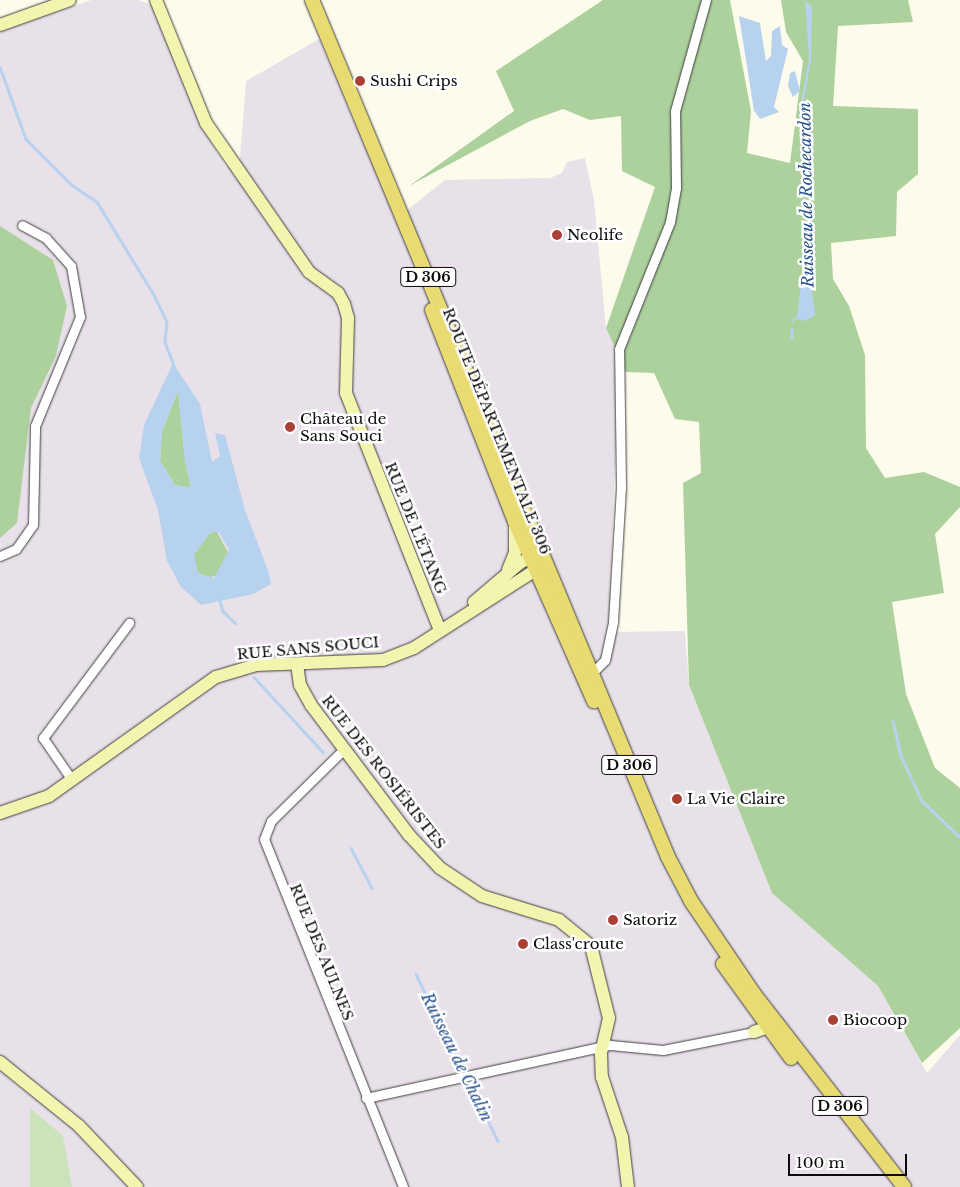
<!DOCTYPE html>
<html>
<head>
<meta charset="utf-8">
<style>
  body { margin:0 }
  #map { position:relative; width:960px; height:1187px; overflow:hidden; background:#fdfcec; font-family:"Libre Baskerville",serif }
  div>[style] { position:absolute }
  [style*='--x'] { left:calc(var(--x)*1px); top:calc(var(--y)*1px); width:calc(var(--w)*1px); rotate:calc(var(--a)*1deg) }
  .industrial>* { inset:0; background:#e9e1e9 }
  .green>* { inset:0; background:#cae3ba }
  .forest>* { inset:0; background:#acd19c }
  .water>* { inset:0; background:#b7d2ee }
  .stream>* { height:2.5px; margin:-1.25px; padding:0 1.25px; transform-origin:1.25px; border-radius:1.25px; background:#b7d2ee }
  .roads { filter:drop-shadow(0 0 1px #3e3e3e) drop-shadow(0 0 1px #3e3e3e) }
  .street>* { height:9px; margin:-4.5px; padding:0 4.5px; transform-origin:4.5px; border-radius:4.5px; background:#fff }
  .secondary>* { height:12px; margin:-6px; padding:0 6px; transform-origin:6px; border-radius:6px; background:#f3f5af }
  .primary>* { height:14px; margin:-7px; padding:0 7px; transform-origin:7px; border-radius:7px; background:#e8db71 }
  .dots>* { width:14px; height:14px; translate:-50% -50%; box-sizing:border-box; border:2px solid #fff; border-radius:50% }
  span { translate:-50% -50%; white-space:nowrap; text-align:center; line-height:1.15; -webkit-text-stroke:5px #fff; paint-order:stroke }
  .shield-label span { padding:1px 4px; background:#fff; border:1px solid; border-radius:4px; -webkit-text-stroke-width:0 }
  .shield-label { font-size:14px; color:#0b0b0b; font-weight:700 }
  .poi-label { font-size:15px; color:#0b0b0b }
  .left { translate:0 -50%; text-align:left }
  .street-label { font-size:15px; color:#0b0b0b }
  .water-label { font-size:16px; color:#25518d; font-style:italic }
  .scale { position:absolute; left:788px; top:1154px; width:119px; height:22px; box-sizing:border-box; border:2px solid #0b0b0b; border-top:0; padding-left:6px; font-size:15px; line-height:18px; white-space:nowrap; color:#0b0b0b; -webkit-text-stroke:4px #fff; paint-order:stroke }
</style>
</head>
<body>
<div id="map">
  <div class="industrial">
    <div style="clip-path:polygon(91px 0,138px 0,152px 5px,200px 124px,226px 167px,240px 158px,246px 81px,319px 39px,396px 219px,445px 180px,550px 178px,562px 173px,567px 162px,585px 158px,594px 200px,606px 328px,619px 349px,609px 632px,685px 631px,689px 685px,772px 893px,878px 986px,927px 1073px,960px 1035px,960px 1187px,0 1187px,0 31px)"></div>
  </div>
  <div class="green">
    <div style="clip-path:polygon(30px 1108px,63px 1136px,72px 1187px,30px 1187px)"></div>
  </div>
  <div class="forest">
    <div style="clip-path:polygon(603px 0,730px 0,751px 111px,747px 153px,790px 163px,803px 61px,786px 32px,781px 0,908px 0,913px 22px,838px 26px,833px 106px,918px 109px,918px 174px,897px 192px,896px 236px,831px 243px,833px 279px,849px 306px,865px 355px,866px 448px,885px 478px,924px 472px,960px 487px,960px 507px,935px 534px,944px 593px,892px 602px,906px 694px,935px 768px,960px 788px,960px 1028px,922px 1063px,878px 986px,772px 893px,689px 685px,683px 483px,701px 473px,699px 422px,675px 419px,654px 373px,626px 372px,606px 328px,655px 187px,622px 171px,621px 116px,590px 120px,563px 109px,530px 121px,409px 186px,514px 111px,496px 71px)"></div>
    <div style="clip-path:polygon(0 226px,53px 260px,67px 306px,56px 356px,31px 408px,17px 523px,0 538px)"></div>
    <div style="clip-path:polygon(178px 391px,185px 460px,191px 488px,175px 485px,160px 461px,162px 431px)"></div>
    <div style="clip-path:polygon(216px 530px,229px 554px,219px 575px,206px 578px,195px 570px,194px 555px,205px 536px)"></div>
  </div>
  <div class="water">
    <div style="clip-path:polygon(805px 0,812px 7px,811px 60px,802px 111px,806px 170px,806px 187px,804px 190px,808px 212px,807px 249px,815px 315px,805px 321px,795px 319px,791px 324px,792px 320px,797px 316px,807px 234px,803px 191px,800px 110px,809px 58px)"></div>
    <div style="clip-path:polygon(739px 16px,760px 23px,766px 61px,771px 56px,772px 31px,780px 26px,782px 45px,788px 49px,774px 107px,779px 112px,760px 119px,754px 111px)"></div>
    <div style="clip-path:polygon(795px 71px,800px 91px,793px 97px,788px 86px,790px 73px)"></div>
    <div style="clip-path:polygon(evenodd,173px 363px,200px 404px,212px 462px,220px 456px,215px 433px,225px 435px,245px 510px,269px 573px,271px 584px,253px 594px,201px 605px,181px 587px,167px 561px,158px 510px,139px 458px,144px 425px,173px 363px,178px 391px,185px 460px,191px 488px,175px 485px,160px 461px,162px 431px,178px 391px,173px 363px,211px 532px,219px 532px,229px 550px,214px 578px,198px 573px,194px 555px,211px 532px)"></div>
  </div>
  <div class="stream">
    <div style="--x:0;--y:67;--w:77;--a:70.1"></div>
    <div style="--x:26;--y:139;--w:65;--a:45"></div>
    <div style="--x:72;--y:185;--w:30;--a:34"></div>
    <div style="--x:97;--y:202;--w:107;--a:58.4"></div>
    <div style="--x:153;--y:293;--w:32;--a:64"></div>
    <div style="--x:167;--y:322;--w:20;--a:96"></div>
    <div style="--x:165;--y:342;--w:25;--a:69"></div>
    <div style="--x:792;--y:329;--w:9;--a:90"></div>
    <div style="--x:219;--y:598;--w:14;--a:73"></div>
    <div style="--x:223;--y:611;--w:17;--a:45"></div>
    <div style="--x:241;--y:652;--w:7;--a:74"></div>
    <div style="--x:254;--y:677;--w:102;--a:47.4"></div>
    <div style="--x:893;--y:721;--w:36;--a:77"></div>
    <div style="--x:901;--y:756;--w:50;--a:65"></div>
    <div style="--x:922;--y:801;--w:52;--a:43.5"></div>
    <div style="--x:351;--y:848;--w:45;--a:62.3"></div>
    <div style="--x:416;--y:974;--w:111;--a:64.4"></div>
    <div style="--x:467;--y:1078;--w:70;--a:63.8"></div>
  </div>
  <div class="roads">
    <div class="street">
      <div style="--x:0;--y:556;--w:17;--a:-24"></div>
      <div style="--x:16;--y:549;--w:29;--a:-55"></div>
      <div style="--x:33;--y:525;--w:99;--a:-88.8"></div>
      <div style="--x:35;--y:426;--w:118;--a:-67.6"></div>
      <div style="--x:80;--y:317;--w:52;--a:-100"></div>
      <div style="--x:71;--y:266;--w:38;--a:-132"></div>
      <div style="--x:46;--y:238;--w:27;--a:-152"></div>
      <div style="--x:592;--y:673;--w:18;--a:-45"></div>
      <div style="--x:605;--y:660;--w:39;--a:-78"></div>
      <div style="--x:613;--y:622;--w:136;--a:-86.6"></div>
      <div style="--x:621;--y:486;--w:137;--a:-90.8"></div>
      <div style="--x:619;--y:349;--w:137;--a:-68.1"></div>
      <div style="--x:670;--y:222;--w:35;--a:-80"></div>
      <div style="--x:676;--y:188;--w:77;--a:-90.7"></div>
      <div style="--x:675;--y:111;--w:115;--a:-74.4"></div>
      <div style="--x:343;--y:750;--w:101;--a:135.4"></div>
      <div style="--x:271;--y:821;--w:19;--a:111"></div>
      <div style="--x:264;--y:839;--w:375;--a:68.2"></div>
      <div style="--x:72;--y:780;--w:51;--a:-124.6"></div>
      <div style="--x:43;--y:738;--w:144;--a:-53.2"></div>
      <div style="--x:366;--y:1098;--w:250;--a:-12.3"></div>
      <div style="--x:610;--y:1045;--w:53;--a:5.4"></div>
      <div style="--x:663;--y:1050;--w:93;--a:-11.2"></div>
    </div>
    <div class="secondary">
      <div style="--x:156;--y:0;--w:133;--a:67.9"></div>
      <div style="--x:206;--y:123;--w:181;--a:55.3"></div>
      <div style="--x:309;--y:272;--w:36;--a:36"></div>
      <div style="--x:338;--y:293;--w:13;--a:61"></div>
      <div style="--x:344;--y:304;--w:15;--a:74"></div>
      <div style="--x:348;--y:318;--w:75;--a:91.5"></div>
      <div style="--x:346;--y:393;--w:255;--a:68.4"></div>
      <div style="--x:0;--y:25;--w:74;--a:-19.7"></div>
      <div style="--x:508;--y:570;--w:18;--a:-68"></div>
      <div style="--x:515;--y:553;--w:29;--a:-90"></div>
      <div style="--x:474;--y:602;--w:62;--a:-40.4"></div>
      <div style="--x:521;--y:562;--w:21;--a:-23"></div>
      <div style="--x:297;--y:664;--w:21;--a:82"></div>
      <div style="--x:300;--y:685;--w:23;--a:61"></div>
      <div style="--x:311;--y:705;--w:163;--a:53"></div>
      <div style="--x:409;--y:835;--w:45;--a:46.8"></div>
      <div style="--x:440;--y:868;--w:50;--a:33.7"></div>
      <div style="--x:482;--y:896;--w:81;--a:17.3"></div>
      <div style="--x:559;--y:920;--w:41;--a:39.1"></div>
      <div style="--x:591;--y:946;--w:74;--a:76"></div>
      <div style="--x:609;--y:1018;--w:37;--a:103"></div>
      <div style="--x:601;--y:1054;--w:23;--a:88"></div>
      <div style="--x:602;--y:1077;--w:63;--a:71.6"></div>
      <div style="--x:622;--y:1137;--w:50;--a:83.2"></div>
      <div style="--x:0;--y:813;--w:52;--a:-19.1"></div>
      <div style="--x:49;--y:796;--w:205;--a:-35.5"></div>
      <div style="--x:216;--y:677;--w:42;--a:-16.7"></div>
      <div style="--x:256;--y:665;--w:127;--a:-2.3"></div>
      <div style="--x:383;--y:660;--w:33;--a:-21"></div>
      <div style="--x:414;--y:648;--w:156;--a:-32.7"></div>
      <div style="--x:754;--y:1032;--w:24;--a:-19"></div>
      <div style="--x:0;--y:1062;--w:102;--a:39"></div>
      <div style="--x:79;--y:1126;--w:84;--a:46.4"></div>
    </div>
    <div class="primary">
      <div style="--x:312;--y:0;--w:928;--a:67.44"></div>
      <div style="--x:668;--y:857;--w:50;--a:62.4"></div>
      <div style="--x:691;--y:901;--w:112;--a:55.9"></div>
      <div style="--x:754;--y:994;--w:244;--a:52.1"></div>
      <div style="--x:432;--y:310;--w:228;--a:68.6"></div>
      <div style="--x:515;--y:522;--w:196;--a:66.2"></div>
      <div style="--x:723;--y:964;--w:116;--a:54.1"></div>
    </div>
  </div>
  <div class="dots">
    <div style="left:360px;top:81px;background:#aa4035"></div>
    <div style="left:557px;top:235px;background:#aa4035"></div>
    <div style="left:290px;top:427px;background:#aa4035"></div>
    <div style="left:677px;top:799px;background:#aa4035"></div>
    <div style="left:613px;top:920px;background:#aa4035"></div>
    <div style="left:523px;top:944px;background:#aa4035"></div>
    <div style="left:833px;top:1020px;background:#aa4035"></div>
  </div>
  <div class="shield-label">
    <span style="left:428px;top:277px">D 306</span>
    <span style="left:629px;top:765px">D 306</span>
    <span style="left:840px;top:1106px">D 306</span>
  </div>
  <div class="poi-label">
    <span class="left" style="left:370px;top:81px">Sushi Crips</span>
    <span class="left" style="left:567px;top:235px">Neolife</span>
    <span class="left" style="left:300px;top:427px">Château de<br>Sans Souci</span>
    <span class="left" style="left:687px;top:799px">La Vie Claire</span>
    <span class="left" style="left:623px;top:920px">Satoriz</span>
    <span class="left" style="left:533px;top:944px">Class'croute</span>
    <span class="left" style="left:843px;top:1020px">Biocoop</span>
  </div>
  <div class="street-label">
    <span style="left:497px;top:431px;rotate:68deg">ROUTE DÉPARTEMENTALE 306</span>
    <span style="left:416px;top:528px;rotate:68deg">RUE DE L'ÉTANG</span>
    <span style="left:308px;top:648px;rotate:-5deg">RUE SANS SOUCI</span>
    <span style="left:384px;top:772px;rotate:52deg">RUE DES ROSIÉRISTES</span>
    <span style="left:322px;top:952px;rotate:68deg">RUE DES AULNES</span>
  </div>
  <div class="water-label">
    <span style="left:806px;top:195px;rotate:-91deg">Ruisseau de Rochecardon</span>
    <span style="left:457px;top:1057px;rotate:64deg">Ruisseau de Chalin</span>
  </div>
  <div class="scale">100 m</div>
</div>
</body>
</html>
